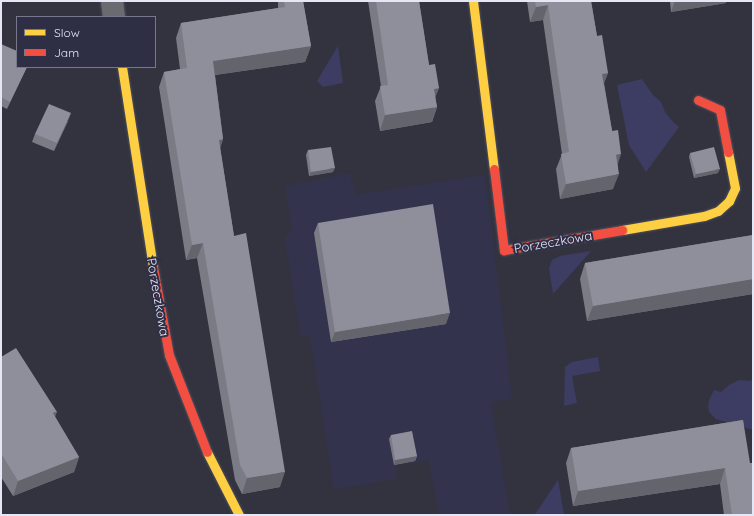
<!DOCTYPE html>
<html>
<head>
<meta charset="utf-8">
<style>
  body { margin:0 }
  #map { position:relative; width:754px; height:516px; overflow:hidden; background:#333340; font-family:Quicksand,sans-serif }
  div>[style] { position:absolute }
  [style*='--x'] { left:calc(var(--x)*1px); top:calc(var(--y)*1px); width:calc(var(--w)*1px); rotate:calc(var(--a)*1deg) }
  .built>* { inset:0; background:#33334d }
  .green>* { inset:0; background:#3d3c63 }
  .roads { filter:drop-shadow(0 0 1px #50515c) drop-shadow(0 0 1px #50515c) }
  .street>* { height:22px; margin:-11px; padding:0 11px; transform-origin:11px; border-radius:11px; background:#6a6a70 }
  .slow>* { height:9px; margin:-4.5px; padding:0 4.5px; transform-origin:4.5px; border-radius:4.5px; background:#ffcf43 }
  .jam>* { height:9px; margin:-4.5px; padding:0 4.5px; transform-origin:4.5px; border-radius:4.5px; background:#f24e42 }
  .wall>* { inset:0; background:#7a7b85 }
  .shaded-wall>* { inset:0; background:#63646c }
  .building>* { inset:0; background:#8e8f9b }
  span { translate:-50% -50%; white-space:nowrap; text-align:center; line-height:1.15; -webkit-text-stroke:4px #2e2e45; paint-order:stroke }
  .street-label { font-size:13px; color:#e6e7f6 }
  .frame { position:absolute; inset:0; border:2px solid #e6e7f6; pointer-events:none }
  .legend { position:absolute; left:16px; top:16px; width:140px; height:52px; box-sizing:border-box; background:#2e2e45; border:1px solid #78788c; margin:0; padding:5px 7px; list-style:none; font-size:12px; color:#e6e7f6 }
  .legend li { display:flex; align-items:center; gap:8px; height:20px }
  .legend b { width:20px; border:1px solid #78788c }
</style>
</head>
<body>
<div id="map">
  <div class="built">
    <div style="clip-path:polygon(350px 173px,355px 195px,485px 175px,512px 399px,491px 402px,510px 515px,439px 515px,429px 460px,395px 466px,397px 479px,334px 489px,310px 335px,301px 336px,285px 239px,292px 229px,285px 186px)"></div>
  </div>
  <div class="green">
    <div style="clip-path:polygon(338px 46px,343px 83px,323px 87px,317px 81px)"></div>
    <div style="clip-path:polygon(642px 79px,653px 95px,661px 102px,665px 112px,672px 121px,679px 127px,646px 172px,629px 145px,617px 85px)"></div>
    <div style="clip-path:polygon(591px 251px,553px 294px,549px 268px,552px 260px,560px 256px)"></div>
    <div style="clip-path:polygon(598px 357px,600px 371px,572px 376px,577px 403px,564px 406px,565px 367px,572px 362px)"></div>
    <div style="clip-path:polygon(753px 379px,753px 430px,716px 419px,709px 412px,708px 405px,709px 400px,714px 390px,721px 392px,729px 385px,739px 380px,750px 381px)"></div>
    <div style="clip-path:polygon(558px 480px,564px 515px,534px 515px,538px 510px)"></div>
  </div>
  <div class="roads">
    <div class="street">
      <div style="--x:112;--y:1;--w:16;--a:83"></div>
    </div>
    <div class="slow">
      <div style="--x:473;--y:1;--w:169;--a:82.9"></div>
      <div style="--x:122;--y:67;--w:202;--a:81.2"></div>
      <div style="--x:622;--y:230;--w:83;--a:-9.7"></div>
      <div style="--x:704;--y:216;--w:15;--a:-20"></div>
      <div style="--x:718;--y:211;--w:15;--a:-42"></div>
      <div style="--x:729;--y:201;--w:14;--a:-65"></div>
      <div style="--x:735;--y:188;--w:37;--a:-101"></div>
      <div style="--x:207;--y:452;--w:71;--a:63.1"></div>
    </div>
    <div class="jam">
      <div style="--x:698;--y:100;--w:24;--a:24"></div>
      <div style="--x:720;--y:110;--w:43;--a:79.2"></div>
      <div style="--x:494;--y:169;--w:82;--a:83"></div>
      <div style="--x:504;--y:250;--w:120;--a:-9.6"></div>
      <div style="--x:153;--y:267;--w:89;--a:79.7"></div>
      <div style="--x:169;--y:355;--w:104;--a:68.6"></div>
    </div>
  </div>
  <div class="wall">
    <div style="clip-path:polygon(278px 1px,303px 1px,311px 46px,305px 62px,215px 75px,223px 139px,220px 148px,234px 236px,280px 487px,242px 494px,235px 480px,197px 258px,186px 260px,159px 87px,164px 72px,180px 69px,176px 38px,181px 23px,278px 8px)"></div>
    <div style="clip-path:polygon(368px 1px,419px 1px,429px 65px,439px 88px,435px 97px,437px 107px,432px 122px,380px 131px,375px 101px,381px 86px)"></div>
    <div style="clip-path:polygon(527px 1px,591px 1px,597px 36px,608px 73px,604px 83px,618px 165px,613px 189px,560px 199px,556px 169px,562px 154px,543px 20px,530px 22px)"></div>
    <div style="clip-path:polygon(670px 1px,726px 1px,726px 3px,671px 12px)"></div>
    <div style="clip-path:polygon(1px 44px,27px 67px,7px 109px,1px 106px)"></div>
    <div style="clip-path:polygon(68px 121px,54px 151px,32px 142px,35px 134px)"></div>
    <div style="clip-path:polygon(308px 150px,333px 172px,309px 176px,306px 155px)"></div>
    <div style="clip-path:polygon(690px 153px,718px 173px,694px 178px,689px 157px)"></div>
    <div style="clip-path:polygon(318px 223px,446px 324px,331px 342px,314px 233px)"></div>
    <div style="clip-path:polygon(753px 235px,753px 294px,587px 321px,580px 279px,585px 263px)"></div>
    <div style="clip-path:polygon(1px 357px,55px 417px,79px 457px,74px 472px,13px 496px,1px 477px)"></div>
    <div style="clip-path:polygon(743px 420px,753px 515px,724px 515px,720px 484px,573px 506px,566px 463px,571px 448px)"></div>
    <div style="clip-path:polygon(391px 435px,417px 456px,415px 461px,394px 465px,389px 439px)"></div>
  </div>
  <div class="shaded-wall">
    <div style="clip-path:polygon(675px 1px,726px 1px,726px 3px,671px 12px)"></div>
    <div style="clip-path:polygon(548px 5px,543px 20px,530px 22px,536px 7px)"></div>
    <div style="clip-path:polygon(311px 46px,305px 62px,207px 76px,213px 61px)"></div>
    <div style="clip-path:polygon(608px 73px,602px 88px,602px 74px)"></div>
    <div style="clip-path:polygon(439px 88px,433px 103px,434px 89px)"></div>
    <div style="clip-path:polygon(437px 107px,432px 122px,380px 131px,385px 115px)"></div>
    <div style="clip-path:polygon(71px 113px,68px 121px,54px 151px,57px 143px)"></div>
    <div style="clip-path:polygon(223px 139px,218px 155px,219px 140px)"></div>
    <div style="clip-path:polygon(621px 154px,616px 170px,616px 155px)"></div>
    <div style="clip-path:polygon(335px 168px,333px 172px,309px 176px,311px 172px)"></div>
    <div style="clip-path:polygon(720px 169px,718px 173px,694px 178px,696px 174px)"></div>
    <div style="clip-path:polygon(619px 174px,613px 189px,560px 199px,566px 184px)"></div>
    <div style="clip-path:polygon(203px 243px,197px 258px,186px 260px,192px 245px)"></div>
    <div style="clip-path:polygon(753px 279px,753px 294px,587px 321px,593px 306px)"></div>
    <div style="clip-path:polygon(450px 313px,446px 324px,331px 342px,335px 332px)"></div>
    <div style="clip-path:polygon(57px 412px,51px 427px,53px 413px)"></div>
    <div style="clip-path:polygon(417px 456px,415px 461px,394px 465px,395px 460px)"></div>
    <div style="clip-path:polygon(79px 457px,74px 472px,13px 496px,18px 481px)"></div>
    <div style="clip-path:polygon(725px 468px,720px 484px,573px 506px,578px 491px)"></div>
    <div style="clip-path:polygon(285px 472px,280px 487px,242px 494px,247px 478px)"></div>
  </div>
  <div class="building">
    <div style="clip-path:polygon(284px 1px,303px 1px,311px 46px,213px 61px,223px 139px,219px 140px,234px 236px,246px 233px,285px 472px,247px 478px,240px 465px,203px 243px,192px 245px,164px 72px,187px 68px,181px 23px,285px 7px)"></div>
    <div style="clip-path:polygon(376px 1px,419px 1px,429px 65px,435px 64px,439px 88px,434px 89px,437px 107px,385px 115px,380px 86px,388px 85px)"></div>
    <div style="clip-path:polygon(535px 1px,591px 1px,597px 36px,602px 35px,608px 73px,602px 74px,612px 131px,618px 130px,621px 154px,616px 155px,619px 174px,566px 184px,561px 154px,569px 152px,548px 5px,536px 7px)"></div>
    <div style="clip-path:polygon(1px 44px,17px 51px,17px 67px,27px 67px,10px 102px,1px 97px)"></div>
    <div style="clip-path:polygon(49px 104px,71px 113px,57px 143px,35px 134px)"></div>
    <div style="clip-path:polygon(331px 147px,335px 168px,311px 172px,308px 150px)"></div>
    <div style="clip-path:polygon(714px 147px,720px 169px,696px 174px,690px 153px)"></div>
    <div style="clip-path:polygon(433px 204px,450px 313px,335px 332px,318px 223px)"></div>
    <div style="clip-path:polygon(753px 235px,753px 279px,593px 306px,585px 263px)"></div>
    <div style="clip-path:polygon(16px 348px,57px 412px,53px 413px,79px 457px,18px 481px,1px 453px,1px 357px)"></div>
    <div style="clip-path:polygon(743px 420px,750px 463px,753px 463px,753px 515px,732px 515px,725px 468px,578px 491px,571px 448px)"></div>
    <div style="clip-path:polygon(412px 431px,417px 456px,395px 460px,391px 435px)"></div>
  </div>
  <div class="street-label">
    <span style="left:553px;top:242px;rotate:-10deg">Porzeczkowa</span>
    <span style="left:158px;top:297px;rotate:80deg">Porzeczkowa</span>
  </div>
  <div class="frame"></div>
  <ul class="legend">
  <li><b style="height:5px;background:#ffcf43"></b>Slow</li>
  <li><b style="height:5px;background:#f24e42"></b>Jam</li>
  </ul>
</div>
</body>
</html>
